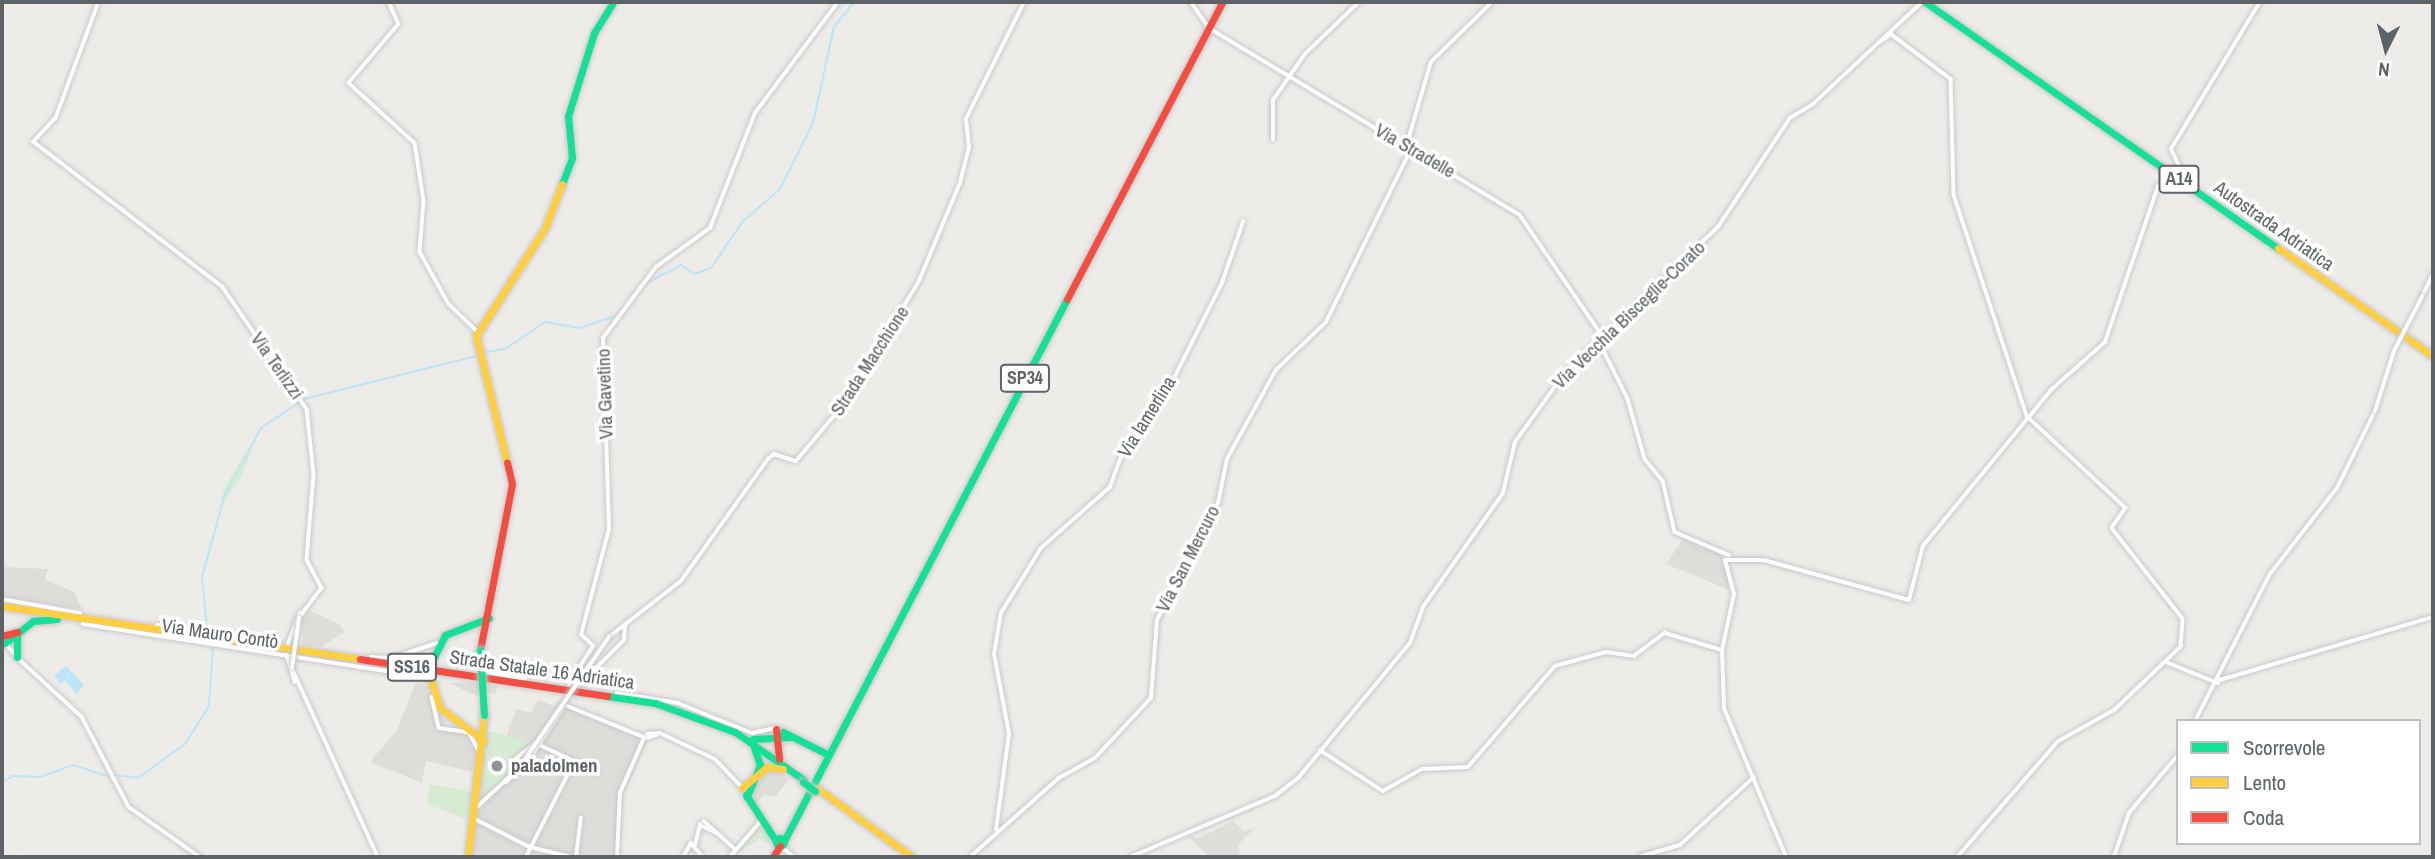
<!DOCTYPE html>
<html>
<head>
<meta charset="utf-8">
<style>
  body { margin:0 }
  #map { position:relative; width:2435px; height:859px; overflow:hidden; background:#eeece9; font-family:"Archivo Narrow",sans-serif }
  div>[style] { position:absolute }
  [style*='--x'] { left:calc(var(--x)*1px); top:calc(var(--y)*1px); width:calc(var(--w)*1px); rotate:calc(var(--a)*1deg) }
  .industrial>* { inset:0; background:#dfddda }
  .green>* { inset:0; background:#d7ebd2 }
  .water>* { inset:0; background:#bce5f8 }
  .stream>* { height:2px; margin:-1px; padding:0 1px; transform-origin:1px; border-radius:1px; background:#bce5f8 }
  .roads { filter:drop-shadow(0 0 2px #c9c9ca) drop-shadow(0 0 2px #c9c9ca) }
  .street>* { height:3.5px; margin:-1.75px; padding:0 1.75px; transform-origin:1.75px; border-radius:1.75px; background:#fcfcfc }
  .fast>* { height:7px; margin:-3.5px; padding:0 3.5px; transform-origin:3.5px; border-radius:3.5px; background:#16e098 }
  .fast>.ring { margin:-3.5px; padding:0; box-sizing:content-box; background:none; border:7px solid #16e098; border-radius:50% }
  .slow>* { height:7px; margin:-3.5px; padding:0 3.5px; transform-origin:3.5px; border-radius:3.5px; background:#ffcf43 }
  .jam>* { height:7px; margin:-3.5px; padding:0 3.5px; transform-origin:3.5px; border-radius:3.5px; background:#f24e42 }
  .rail>* { height:2px; margin-top:-1px; transform-origin:0; background:repeating-linear-gradient(90deg,#e3e4e3 0 2px,transparent 0 11px) }
  .bridges { filter:drop-shadow(0 0 2px #c9c9ca) drop-shadow(0 0 2px #c9c9ca) }
  .street-bridge>* { height:3.5px; margin:-1.75px; padding:0 1.75px; transform-origin:1.75px; border-radius:1.75px; background:#fcfcfc }
  .fast-bridge>* { height:7px; margin:-3.5px; padding:0 3.5px; transform-origin:3.5px; border-radius:3.5px; background:#16e098 }
  .dots>* { width:19px; height:19px; translate:-50% -50%; box-sizing:border-box; border:4px solid #fff; border-radius:50% }
  span { translate:-50% -50%; white-space:nowrap; text-align:center; line-height:1.15; -webkit-text-stroke:7px #fff; paint-order:stroke }
  .shield-label span { padding:2px 5px; background:#fff; border:2px solid; border-radius:5px; -webkit-text-stroke-width:0 }
  .shield-label { font-size:18px; color:#5d6367; font-weight:700 }
  .street-label { font-size:19px; color:#5d6367 }
  .poi-label { font-size:19px; color:#5d6367; font-weight:700 }
  .left { translate:0 -50%; text-align:left }
  .frame { position:absolute; inset:0; border:4px solid #5d6367; pointer-events:none }
  .legend { position:absolute; left:2176px; top:719px; width:245px; height:126px; box-sizing:border-box; background:#fff; border:2px solid #bec1c2; margin:0; padding:9px 12px; list-style:none; font-size:21px; color:#5d6367 }
  .legend li { display:flex; align-items:center; gap:14px; height:35px }
  .legend b { width:35px; border:2px solid #bec1c2 }
  .north { position:absolute; left:2351px; top:14px; width:70px; height:70px; -webkit-text-stroke:5px #fff; paint-order:stroke; rotate:186deg; font-size:19px; font-weight:700; line-height:28px; text-align:center; color:#5d6367 }
  .north::after { content:''; display:block; margin:auto; width:24px; height:32px; background:#5d6367; clip-path:polygon(50% 0,100% 100%,50% 72%,0 100%) }
</style>
</head>
<body>
<div id="map">
  <div class="industrial">
    <div style="clip-path:polygon(1683px 539px,1721px 552px,1730px 590px,1666px 564px)"></div>
    <div style="clip-path:polygon(2px 556px,5px 567px,48px 569px,45px 580px,74px 592px,82px 609px,2px 597px)"></div>
    <div style="clip-path:polygon(309px 610px,339px 624px,344px 632px,321px 647px,302px 645px,303px 615px)"></div>
    <div style="clip-path:polygon(416px 682px,431px 689px,447px 727px,507px 735px,516px 709px,531px 713px,538px 700px,555px 706px,558px 700px,647px 741px,623px 796px,620px 857px,466px 857px,478px 773px,426px 761px,422px 783px,370px 762px,397px 730px)"></div>
    <div style="clip-path:polygon(449px 683px,477px 682px,498px 686px,495px 694px,479px 690px,479px 697px)"></div>
    <div style="clip-path:polygon(774px 769px,789px 780px,775px 797px,764px 795px,754px 805px,749px 796px,757px 781px)"></div>
    <div style="clip-path:polygon(1233px 821px,1244px 831px,1255px 828px,1238px 845px,1241px 857px,1210px 857px,1187px 836px,1199px 838px)"></div>
  </div>
  <div class="green">
    <div style="clip-path:polygon(260px 429px,241px 478px,218px 510px,225px 487px)"></div>
    <div style="clip-path:polygon(490px 731px,533px 743px,483px 800px,487px 735px)"></div>
    <div style="clip-path:polygon(430px 784px,477px 793px,473px 822px,427px 804px)"></div>
    <div style="clip-path:polygon(760px 825px,774px 837px,770px 844px,760px 839px,732px 857px)"></div>
  </div>
  <div class="water">
    <div style="clip-path:polygon(66px 666px,84px 685px,77px 694px,66px 681px,72px 673px,61px 684px,54px 676px)"></div>
  </div>
  <div class="stream">
    <div style="--x:645;--y:284;--w:41;--a:-27.8"></div>
    <div style="--x:681;--y:265;--w:17;--a:33"></div>
    <div style="--x:695;--y:274;--w:17;--a:-21"></div>
    <div style="--x:711;--y:268;--w:57;--a:-55.8"></div>
    <div style="--x:743;--y:221;--w:49;--a:-40.9"></div>
    <div style="--x:780;--y:189;--w:74;--a:-63.4"></div>
    <div style="--x:813;--y:123;--w:98;--a:-77.7"></div>
    <div style="--x:834;--y:27;--w:32;--a:-51"></div>
    <div style="--x:482;--y:353;--w:25;--a:-11"></div>
    <div style="--x:507;--y:348;--w:46;--a:-34.4"></div>
    <div style="--x:545;--y:322;--w:35;--a:10"></div>
    <div style="--x:579;--y:328;--w:38;--a:-18"></div>
    <div style="--x:304;--y:399;--w:178;--a:-14"></div>
    <div style="--x:203;--y:574;--w:83;--a:-74.6"></div>
    <div style="--x:225;--y:494;--w:60;--a:-61.3"></div>
    <div style="--x:254;--y:441;--w:15;--a:-62"></div>
    <div style="--x:261;--y:428;--w:47;--a:-33.7"></div>
    <div style="--x:202;--y:576;--w:54;--a:84.7"></div>
    <div style="--x:114;--y:775;--w:24;--a:7"></div>
    <div style="--x:138;--y:778;--w:58;--a:-35.9"></div>
    <div style="--x:185;--y:744;--w:45;--a:-57.7"></div>
    <div style="--x:209;--y:706;--w:59;--a:-86.1"></div>
    <div style="--x:12;--y:776;--w:28;--a:2"></div>
    <div style="--x:40;--y:777;--w:35;--a:-20"></div>
    <div style="--x:73;--y:765;--w:38;--a:18"></div>
    <div style="--x:2;--y:782;--w:10;--a:-29"></div>
  </div>
  <div class="roads">
    <div class="street">
      <div style="--x:99;--y:2;--w:124;--a:110.3"></div>
      <div style="--x:56;--y:118;--w:33;--a:133"></div>
      <div style="--x:34;--y:142;--w:237;--a:37.5"></div>
      <div style="--x:222;--y:286;--w:150;--a:55.4"></div>
      <div style="--x:307;--y:409;--w:66;--a:83.9"></div>
      <div style="--x:314;--y:475;--w:85;--a:94.7"></div>
      <div style="--x:307;--y:560;--w:32;--a:62"></div>
      <div style="--x:322;--y:588;--w:38;--a:127"></div>
      <div style="--x:389;--y:2;--w:24;--a:66"></div>
      <div style="--x:399;--y:24;--w:77;--a:130.3"></div>
      <div style="--x:349;--y:83;--w:89;--a:42.3"></div>
      <div style="--x:415;--y:143;--w:59;--a:81.2"></div>
      <div style="--x:424;--y:201;--w:51;--a:94.5"></div>
      <div style="--x:420;--y:252;--w:60;--a:60.9"></div>
      <div style="--x:449;--y:304;--w:39;--a:44"></div>
      <div style="--x:1191;--y:2;--w:32;--a:55"></div>
      <div style="--x:1209;--y:28;--w:363;--a:31"></div>
      <div style="--x:1520;--y:215;--w:149;--a:55.7"></div>
      <div style="--x:1880;--y:42;--w:14;--a:-36"></div>
      <div style="--x:1891;--y:34;--w:75;--a:36.9"></div>
      <div style="--x:1951;--y:79;--w:116;--a:88.5"></div>
      <div style="--x:1954;--y:195;--w:233;--a:71.7"></div>
      <div style="--x:2027;--y:416;--w:135;--a:42.9"></div>
      <div style="--x:2126;--y:508;--w:24;--a:125"></div>
      <div style="--x:2112;--y:528;--w:115;--a:52"></div>
      <div style="--x:2183;--y:619;--w:28;--a:94"></div>
      <div style="--x:2181;--y:647;--w:91;--a:136.3"></div>
      <div style="--x:2115;--y:710;--w:65;--a:150.7"></div>
      <div style="--x:2058;--y:742;--w:152;--a:131"></div>
      <div style="--x:1273;--y:140;--w:40;--a:-90"></div>
      <div style="--x:1273;--y:100;--w:56;--a:-55.2"></div>
      <div style="--x:1305;--y:54;--w:75;--a:-43.9"></div>
      <div style="--x:1407;--y:144;--w:85;--a:-73.7"></div>
      <div style="--x:1431;--y:62;--w:86;--a:-44.5"></div>
      <div style="--x:2182;--y:172;--w:25;--a:-116"></div>
      <div style="--x:2171;--y:149;--w:172;--a:-58.8"></div>
      <div style="--x:2422;--y:297;--w:26;--a:-65"></div>
      <div style="--x:1600;--y:343;--w:63;--a:63.4"></div>
      <div style="--x:1628;--y:399;--w:62;--a:74.2"></div>
      <div style="--x:1645;--y:459;--w:28;--a:51"></div>
      <div style="--x:1663;--y:481;--w:52;--a:76.8"></div>
      <div style="--x:1675;--y:532;--w:59;--a:23.1"></div>
      <div style="--x:2;--y:599;--w:79;--a:10.2"></div>
      <div style="--x:83;--y:624;--w:334;--a:8.8"></div>
      <div style="--x:157;--y:625;--w:104;--a:8.3"></div>
      <div style="--x:609;--y:637;--w:91;--a:-37.9"></div>
      <div style="--x:681;--y:581;--w:150;--a:-54.5"></div>
      <div style="--x:768;--y:459;--w:8;--a:-40"></div>
      <div style="--x:774;--y:454;--w:23;--a:18"></div>
      <div style="--x:796;--y:461;--w:75;--a:-49.9"></div>
      <div style="--x:844;--y:404;--w:144;--a:-58.6"></div>
      <div style="--x:919;--y:281;--w:106;--a:-67.3"></div>
      <div style="--x:960;--y:183;--w:36;--a:-76"></div>
      <div style="--x:969;--y:148;--w:29;--a:-96"></div>
      <div style="--x:966;--y:119;--w:131;--a:-63.6"></div>
      <div style="--x:2;--y:640;--w:18;--a:47"></div>
      <div style="--x:288;--y:644;--w:33;--a:-69"></div>
      <div style="--x:287;--y:655;--w:28;--a:73"></div>
      <div style="--x:371;--y:657;--w:21;--a:3"></div>
      <div style="--x:392;--y:658;--w:47;--a:-18.4"></div>
      <div style="--x:19;--y:659;--w:86;--a:42.6"></div>
      <div style="--x:82;--y:717;--w:102;--a:62.4"></div>
      <div style="--x:129;--y:807;--w:87;--a:35.2"></div>
      <div style="--x:2166;--y:662;--w:56;--a:22"></div>
      <div style="--x:292;--y:668;--w:208;--a:65.5"></div>
      <div style="--x:482;--y:671;--w:44;--a:10.5"></div>
      <div style="--x:2220;--y:680;--w:222;--a:-16.5"></div>
      <div style="--x:569;--y:684;--w:45;--a:-57.7"></div>
      <div style="--x:593;--y:646;--w:16;--a:-137"></div>
      <div style="--x:581;--y:635;--w:110;--a:-75.2"></div>
      <div style="--x:609;--y:529;--w:191;--a:-91.8"></div>
      <div style="--x:603;--y:338;--w:89;--a:-53.3"></div>
      <div style="--x:656;--y:267;--w:67;--a:-35.8"></div>
      <div style="--x:710;--y:228;--w:123;--a:-68.6"></div>
      <div style="--x:755;--y:113;--w:139;--a:-53.2"></div>
      <div style="--x:579;--y:685;--w:64;--a:-45"></div>
      <div style="--x:624;--y:640;--w:13;--a:-86"></div>
      <div style="--x:617;--y:693;--w:62;--a:9.3"></div>
      <div style="--x:678;--y:703;--w:80;--a:22.1"></div>
      <div style="--x:752;--y:733;--w:25;--a:-12"></div>
      <div style="--x:432;--y:697;--w:32;--a:77"></div>
      <div style="--x:439;--y:728;--w:30;--a:8"></div>
      <div style="--x:469;--y:732;--w:19;--a:62"></div>
      <div style="--x:2195;--y:721;--w:165;--a:-63"></div>
      <div style="--x:2270;--y:574;--w:109;--a:-52.1"></div>
      <div style="--x:2337;--y:488;--w:86;--a:-63.7"></div>
      <div style="--x:647;--y:734;--w:13;--a:-4"></div>
      <div style="--x:660;--y:733;--w:61;--a:25.3"></div>
      <div style="--x:715;--y:759;--w:37;--a:46"></div>
      <div style="--x:648;--y:738;--w:9;--a:-21"></div>
      <div style="--x:540;--y:745;--w:63;--a:25.3"></div>
      <div style="--x:1320;--y:750;--w:75;--a:33.1"></div>
      <div style="--x:1383;--y:791;--w:45;--a:-29.4"></div>
      <div style="--x:1422;--y:769;--w:46;--a:-2.5"></div>
      <div style="--x:1468;--y:767;--w:133;--a:-49.3"></div>
      <div style="--x:1555;--y:666;--w:53;--a:-15.4"></div>
      <div style="--x:1606;--y:652;--w:28;--a:8"></div>
      <div style="--x:1634;--y:656;--w:39;--a:-37"></div>
      <div style="--x:1665;--y:633;--w:59;--a:16.6"></div>
      <div style="--x:510;--y:776;--w:15;--a:-79"></div>
      <div style="--x:513;--y:761;--w:28;--a:-39"></div>
      <div style="--x:506;--y:782;--w:28;--a:-42"></div>
      <div style="--x:527;--y:763;--w:69;--a:-56.8"></div>
      <div style="--x:565;--y:705;--w:85;--a:22.1"></div>
      <div style="--x:477;--y:807;--w:57;--a:-42.9"></div>
      <div style="--x:519;--y:768;--w:8;--a:-150"></div>
      <div style="--x:475;--y:819;--w:62;--a:27"></div>
      <div style="--x:530;--y:847;--w:42;--a:13.7"></div>
      <div style="--x:704;--y:821;--w:40;--a:42"></div>
      <div style="--x:996;--y:830;--w:97;--a:-82.3"></div>
      <div style="--x:1009;--y:734;--w:81;--a:-100.6"></div>
      <div style="--x:994;--y:654;--w:42;--a:-80.3"></div>
      <div style="--x:1001;--y:613;--w:76;--a:-58.4"></div>
      <div style="--x:1041;--y:548;--w:92;--a:-41.5"></div>
      <div style="--x:1110;--y:487;--w:35;--a:-70"></div>
      <div style="--x:1122;--y:454;--w:85;--a:-55"></div>
      <div style="--x:1171;--y:384;--w:113;--a:-63.2"></div>
      <div style="--x:1222;--y:283;--w:65;--a:-71"></div>
      <div style="--x:695;--y:845;--w:21;--a:-76"></div>
      <div style="--x:700;--y:825;--w:19;--a:25"></div>
      <div style="--x:781;--y:846;--w:17;--a:40"></div>
      <div style="--x:526;--y:857;--w:106;--a:-63.2"></div>
      <div style="--x:576;--y:857;--w:39;--a:-83"></div>
      <div style="--x:617;--y:857;--w:64;--a:-87.3"></div>
      <div style="--x:620;--y:793;--w:60;--a:-66.4"></div>
      <div style="--x:683;--y:857;--w:16;--a:-60"></div>
      <div style="--x:691;--y:843;--w:18;--a:49"></div>
      <div style="--x:730;--y:857;--w:48;--a:-49.3"></div>
      <div style="--x:970;--y:857;--w:119;--a:-41.6"></div>
      <div style="--x:1059;--y:778;--w:41;--a:-29.1"></div>
      <div style="--x:1095;--y:758;--w:82;--a:-47"></div>
      <div style="--x:1151;--y:698;--w:78;--a:-85.6"></div>
      <div style="--x:1157;--y:620;--w:132;--a:-62.5"></div>
      <div style="--x:1218;--y:503;--w:45;--a:-78.4"></div>
      <div style="--x:1227;--y:459;--w:102;--a:-61.2"></div>
      <div style="--x:1276;--y:370;--w:69;--a:-43.8"></div>
      <div style="--x:1326;--y:322;--w:195;--a:-63.8"></div>
      <div style="--x:1130;--y:857;--w:157;--a:-22.8"></div>
      <div style="--x:1275;--y:796;--w:31;--a:-38"></div>
      <div style="--x:1299;--y:777;--w:174;--a:-50.4"></div>
      <div style="--x:1410;--y:643;--w:38;--a:-70"></div>
      <div style="--x:1423;--y:607;--w:139;--a:-54.9"></div>
      <div style="--x:1503;--y:493;--w:52;--a:-76.8"></div>
      <div style="--x:1515;--y:442;--w:84;--a:-54.2"></div>
      <div style="--x:1564;--y:374;--w:213;--a:-43.7"></div>
      <div style="--x:1718;--y:227;--w:131;--a:-56.6"></div>
      <div style="--x:1790;--y:118;--w:26;--a:-31"></div>
      <div style="--x:1812;--y:105;--w:151;--a:-43.1"></div>
      <div style="--x:1639;--y:857;--w:43;--a:-16.3"></div>
      <div style="--x:1680;--y:845;--w:100;--a:-42.6"></div>
      <div style="--x:1786;--y:857;--w:160;--a:-112.7"></div>
      <div style="--x:1724;--y:709;--w:59;--a:-91.9"></div>
      <div style="--x:1722;--y:650;--w:57;--a:-77.9"></div>
      <div style="--x:1734;--y:594;--w:35;--a:-105"></div>
      <div style="--x:1725;--y:560;--w:39;--a:0"></div>
      <div style="--x:1764;--y:560;--w:150;--a:15.4"></div>
      <div style="--x:1909;--y:600;--w:56;--a:-75.5"></div>
      <div style="--x:1923;--y:546;--w:202;--a:-50.6"></div>
      <div style="--x:2051;--y:390;--w:72;--a:-41.6"></div>
      <div style="--x:2105;--y:342;--w:165;--a:-71.2"></div>
      <div style="--x:2158;--y:186;--w:17;--a:-25"></div>
      <div style="--x:2114;--y:857;--w:46;--a:-71.2"></div>
      <div style="--x:2129;--y:813;--w:76;--a:-49.8"></div>
    </div>
    <div class="fast">
      <div style="--x:1925;--y:2;--w:430;--a:34.9"></div>
      <div style="--x:562;--y:184;--w:28;--a:-69"></div>
      <div style="--x:572;--y:158;--w:42;--a:-95.4"></div>
      <div style="--x:568;--y:116;--w:87;--a:-72.6"></div>
      <div style="--x:594;--y:33;--w:36;--a:-58"></div>
      <div style="--x:17;--y:636;--w:21;--a:90"></div>
      <div style="--x:5;--y:643;--w:36;--a:-38"></div>
      <div style="--x:33;--y:621;--w:24;--a:-5"></div>
      <div style="--x:418;--y:666;--w:15;--a:-20"></div>
      <div style="--x:432;--y:661;--w:29;--a:-63"></div>
      <div style="--x:445;--y:635;--w:47;--a:-21.1"></div>
      <div style="--x:607;--y:696;--w:49;--a:8.3"></div>
      <div style="--x:655;--y:703;--w:85;--a:19.9"></div>
      <div style="--x:735;--y:732;--w:84;--a:34.8"></div>
      <div style="--x:783;--y:732;--w:49;--a:26.6"></div>
      <div style="--x:753;--y:739;--w:38;--a:-3"></div>
      <div style="--x:746;--y:795;--w:55;--a:56.9"></div>
      <div style="--x:747;--y:797;--w:35;--a:-68"></div>
      <div style="--x:760;--y:765;--w:18;--a:-109"></div>
      <div class="ring" style="left:776px;top:838px;width:1px;height:1px"></div>
      <div style="--x:784;--y:841;--w:611;--a:-62.43"></div>
    </div>
    <div class="slow">
      <div style="--x:2278;--y:248;--w:189;--a:34.9"></div>
      <div style="--x:507;--y:463;--w:131;--a:-103.7"></div>
      <div style="--x:476;--y:336;--w:128;--a:-57.4"></div>
      <div style="--x:545;--y:228;--w:47;--a:-68.9"></div>
      <div style="--x:2;--y:606;--w:362;--a:8.4"></div>
      <div style="--x:413;--y:672;--w:20;--a:24"></div>
      <div style="--x:431;--y:680;--w:29;--a:72"></div>
      <div style="--x:440;--y:708;--w:55;--a:36.9"></div>
      <div style="--x:742;--y:788;--w:33;--a:-40"></div>
      <div style="--x:767;--y:767;--w:16;--a:7"></div>
      <div style="--x:817;--y:788;--w:117;--a:36"></div>
      <div style="--x:468;--y:857;--w:143;--a:-83.6"></div>
    </div>
    <div class="jam">
      <div style="--x:1067;--y:299;--w:335;--a:-62.4"></div>
      <div style="--x:2;--y:636;--w:16;--a:-15"></div>
      <div style="--x:480;--y:650;--w:169;--a:-79.1"></div>
      <div style="--x:512;--y:484;--w:22;--a:-103"></div>
      <div style="--x:360;--y:659;--w:250;--a:8.5"></div>
      <div style="--x:776;--y:729;--w:30;--a:84"></div>
      <div style="--x:773;--y:857;--w:13;--a:-58"></div>
    </div>
  </div>
  <div class="rail">
    <div style="--x:2;--y:840;--w:38;--a:27"></div>
  </div>
  <div class="bridges">
    <div class="street-bridge">
      <div style="--x:2375;--y:411;--w:63;--a:-72.4"></div>
      <div style="--x:2394;--y:351;--w:61;--a:-62.6"></div>
      <div style="--x:292;--y:668;--w:50;--a:-82"></div>
      <div style="--x:519;--y:768;--w:159;--a:-55.5"></div>
    </div>
    <div class="fast-bridge">
      <div style="--x:480;--y:650;--w:65;--a:86.5"></div>
      <div style="--x:803;--y:782;--w:15;--a:37"></div>
    </div>
  </div>
  <div class="dots">
    <div style="left:497px;top:766px;background:#909394"></div>
  </div>
  <div class="shield-label">
    <span style="left:2179px;top:179px">A14</span>
    <span style="left:1025px;top:378px">SP34</span>
    <span style="left:412px;top:667px">SS16</span>
  </div>
  <div class="street-label">
    <span style="left:1415px;top:151px;rotate:30deg">Via Stradelle</span>
    <span style="left:2274px;top:226px;rotate:35deg">Autostrada Adriatica</span>
    <span style="left:1629px;top:315px;rotate:-44deg">Via Vecchia Bisceglie-Corato</span>
    <span style="left:870px;top:361px;rotate:-57deg">Strada Macchione</span>
    <span style="left:277px;top:366px;rotate:55deg">Via Terlizzi</span>
    <span style="left:605px;top:394px;rotate:-92deg">Via Gavetino</span>
    <span style="left:1147px;top:417px;rotate:-58deg">Via lamerlina</span>
    <span style="left:1188px;top:559px;rotate:-63deg">Via San Mercuro</span>
    <span style="left:220px;top:634px;rotate:8deg">Via Mauro Contò</span>
    <span style="left:542px;top:670px;rotate:8deg">Strada Statale 16 Adriatica</span>
  </div>
  <div class="poi-label">
    <span class="left" style="left:511px;top:766px">paladolmen</span>
  </div>
  <div class="frame"></div>
  <ul class="legend">
  <li><b style="height:9px;background:#16e098"></b>Scorrevole</li>
  <li><b style="height:9px;background:#ffcf43"></b>Lento</li>
  <li><b style="height:9px;background:#f24e42"></b>Coda</li>
  </ul>
  <div class="north">N</div>
</div>
</body>
</html>
